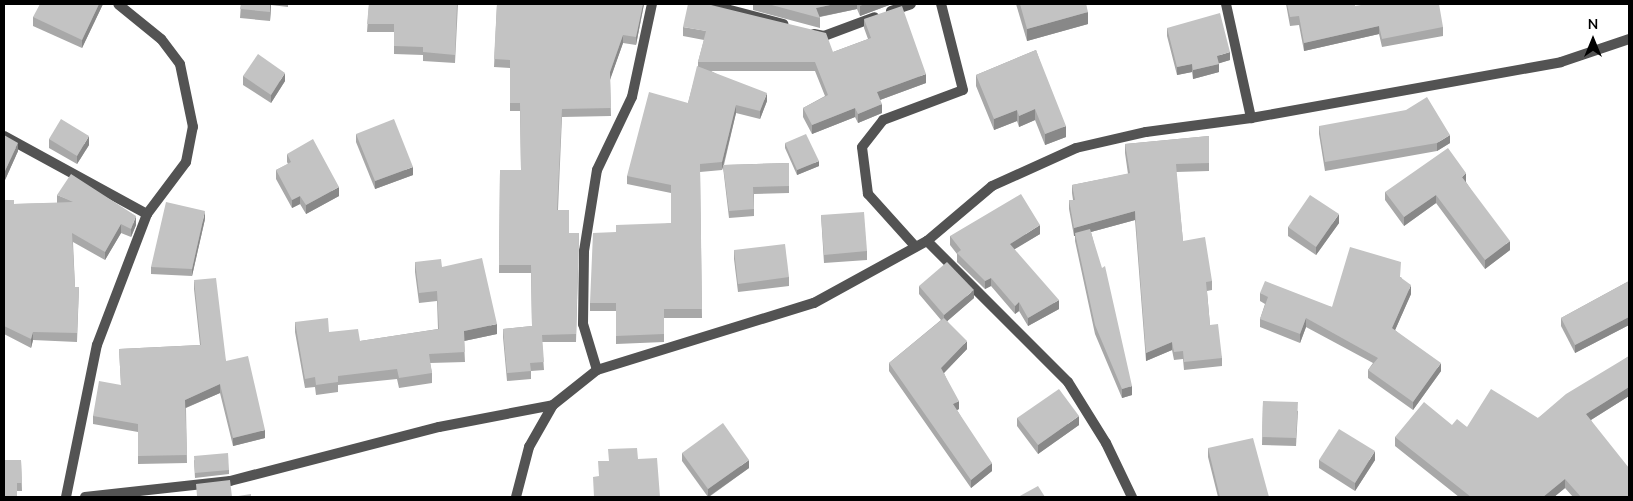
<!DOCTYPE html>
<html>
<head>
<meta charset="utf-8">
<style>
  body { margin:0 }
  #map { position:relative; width:1633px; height:501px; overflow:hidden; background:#fff; font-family:"Nunito Sans",sans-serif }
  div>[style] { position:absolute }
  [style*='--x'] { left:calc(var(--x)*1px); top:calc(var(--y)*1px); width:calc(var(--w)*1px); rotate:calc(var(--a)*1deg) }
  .minor>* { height:10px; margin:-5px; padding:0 5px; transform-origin:5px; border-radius:5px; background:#535353 }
  .wall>* { inset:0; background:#a8a8a8 }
  .shaded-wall>* { inset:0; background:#888 }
  .building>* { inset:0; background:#c3c3c3 }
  span { translate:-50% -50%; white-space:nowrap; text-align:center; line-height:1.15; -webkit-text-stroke:4px #fff; paint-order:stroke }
  .frame { position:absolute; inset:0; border:5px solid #000; pointer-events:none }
  .north { position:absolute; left:1568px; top:15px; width:50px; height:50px; -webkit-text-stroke:4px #fff; paint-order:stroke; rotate:0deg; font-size:14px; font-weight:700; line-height:20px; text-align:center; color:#000 }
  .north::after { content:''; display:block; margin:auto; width:18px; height:22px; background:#000; clip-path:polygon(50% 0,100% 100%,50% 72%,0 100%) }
</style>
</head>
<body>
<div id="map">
  <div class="minor">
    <div style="--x:707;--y:4;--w:79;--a:14.7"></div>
    <div style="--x:1226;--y:4;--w:117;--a:77.6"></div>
    <div style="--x:891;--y:11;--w:21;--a:-19"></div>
    <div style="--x:814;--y:34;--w:10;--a:11"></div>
    <div style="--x:824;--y:36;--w:54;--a:-20.4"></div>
    <div style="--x:4;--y:136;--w:163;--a:28.6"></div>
    <div style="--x:927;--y:241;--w:199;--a:45"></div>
    <div style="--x:1068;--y:382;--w:72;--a:58.1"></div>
    <div style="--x:1106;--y:443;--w:60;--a:64.3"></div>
    <div style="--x:914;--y:245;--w:69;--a:-132"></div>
    <div style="--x:868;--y:194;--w:47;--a:-97.3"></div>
    <div style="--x:862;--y:147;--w:34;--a:-52"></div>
    <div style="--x:883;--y:120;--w:85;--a:-20.6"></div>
    <div style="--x:963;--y:90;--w:89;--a:-104.3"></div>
    <div style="--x:597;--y:370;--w:48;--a:-106.9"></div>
    <div style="--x:583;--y:324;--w:73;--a:-89.2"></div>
    <div style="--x:584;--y:251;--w:82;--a:-80.9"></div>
    <div style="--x:597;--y:170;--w:81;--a:-64.4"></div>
    <div style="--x:632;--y:97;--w:95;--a:-77.9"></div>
    <div style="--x:66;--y:497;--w:155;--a:-78.5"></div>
    <div style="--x:97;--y:345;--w:140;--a:-69.1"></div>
    <div style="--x:147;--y:214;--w:65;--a:-53.1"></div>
    <div style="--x:186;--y:162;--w:36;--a:-79"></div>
    <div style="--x:193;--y:127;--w:64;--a:-101.7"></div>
    <div style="--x:180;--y:64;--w:31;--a:-127"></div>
    <div style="--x:161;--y:39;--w:55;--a:-140.9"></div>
    <div style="--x:85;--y:497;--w:146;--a:-6.3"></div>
    <div style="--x:230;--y:481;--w:216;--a:-14.5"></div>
    <div style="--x:439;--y:427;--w:116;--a:-10.9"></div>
    <div style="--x:516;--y:497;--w:52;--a:-75.4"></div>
    <div style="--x:529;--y:447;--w:48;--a:-60.3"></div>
    <div style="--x:553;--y:405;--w:56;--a:-38.5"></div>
    <div style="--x:597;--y:370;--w:227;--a:-17.2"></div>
    <div style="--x:814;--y:303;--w:129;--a:-28.8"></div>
    <div style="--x:927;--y:241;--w:85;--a:-40.2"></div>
    <div style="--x:992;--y:186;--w:92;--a:-24.3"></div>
    <div style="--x:1076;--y:148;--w:72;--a:-12.9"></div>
    <div style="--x:1146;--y:132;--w:106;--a:-7.6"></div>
    <div style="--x:1251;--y:118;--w:315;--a:-10.2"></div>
    <div style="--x:1561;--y:62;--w:72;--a:-18.7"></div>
  </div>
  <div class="wall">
    <div style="clip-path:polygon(103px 4px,82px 48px,33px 26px,33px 17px)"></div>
    <div style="clip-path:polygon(241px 4px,288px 4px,288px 7px,271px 5px,270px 21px,240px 18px)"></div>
    <div style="clip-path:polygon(369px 4px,458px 4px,455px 63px,423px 61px,423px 55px,394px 54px,394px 32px,367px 32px)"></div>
    <div style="clip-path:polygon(497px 4px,644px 4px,636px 45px,623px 43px,610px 79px,611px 116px,562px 117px,558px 210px,569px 233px,579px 233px,576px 342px,542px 342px,544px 370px,531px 371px,531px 379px,507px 381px,503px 337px,503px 329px,532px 326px,531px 273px,499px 273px,500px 170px,521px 170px,520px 111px,510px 111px,510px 68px,494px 67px)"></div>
    <div style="clip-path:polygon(753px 4px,892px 4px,860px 16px,857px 9px,820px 17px,820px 28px,753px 10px)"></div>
    <div style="clip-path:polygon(1016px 4px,1086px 4px,1088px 24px,1027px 41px)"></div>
    <div style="clip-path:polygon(1286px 4px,1355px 4px,1355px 6px,1443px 27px,1443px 36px,1382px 47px,1379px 34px,1304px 51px,1299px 25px,1290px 26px)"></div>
    <div style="clip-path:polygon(864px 19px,926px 83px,880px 100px,882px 113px,858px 123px,855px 117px,812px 134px,803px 117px,803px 108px,825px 96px,815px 71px,711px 71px,767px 101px,760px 119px,736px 113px,724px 165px,789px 163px,789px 193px,754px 194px,754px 216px,729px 218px,723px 167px,722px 170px,700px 172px,702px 318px,664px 318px,664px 342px,616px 344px,616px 311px,590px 311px,590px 303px,616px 232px,671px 223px,671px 193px,627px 184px,627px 176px,688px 103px,698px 66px,698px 62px,704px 40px,683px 36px,683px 27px,833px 52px,868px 39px,864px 28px)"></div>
    <div style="clip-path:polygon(1167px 28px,1230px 60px,1219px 63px,1219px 72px,1193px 79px,1192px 72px,1177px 75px,1167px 36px)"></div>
    <div style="clip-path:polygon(1036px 50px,1066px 137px,1045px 145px,1035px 120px,1019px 127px,1017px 121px,994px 130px,976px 86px,976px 75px)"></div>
    <div style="clip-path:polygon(243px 76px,285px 81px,271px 103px,243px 85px)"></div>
    <div style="clip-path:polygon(1319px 126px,1450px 143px,1437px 151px,1325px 171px,1319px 134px)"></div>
    <div style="clip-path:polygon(356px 134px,413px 175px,375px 189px,356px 142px)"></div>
    <div style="clip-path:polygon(4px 135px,18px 151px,5px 180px,4px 179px)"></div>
    <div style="clip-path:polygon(1209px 136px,1209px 171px,1176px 172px,1183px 241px,1212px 281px,1212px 290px,1207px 291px,1210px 325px,1222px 358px,1222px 366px,1184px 370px,1183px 359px,1174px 360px,1172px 350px,1146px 361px,1135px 220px,1091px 232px,1132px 395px,1122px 398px,1095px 334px,1075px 241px,1075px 236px,1074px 236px,1069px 209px,1069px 200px,1073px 200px,1072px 193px,1072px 185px,1128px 174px,1125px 153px,1125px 144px)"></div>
    <div style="clip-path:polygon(49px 139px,89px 145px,77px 164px,49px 148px)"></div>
    <div style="clip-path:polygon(785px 143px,819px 166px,797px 175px,785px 148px)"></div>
    <div style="clip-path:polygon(287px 154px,339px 196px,306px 214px,300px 204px,292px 208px,276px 179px,276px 170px,288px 164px,287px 162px)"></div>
    <div style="clip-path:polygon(1466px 182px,1510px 250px,1485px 269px,1436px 203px,1404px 226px,1385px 200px,1385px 192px)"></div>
    <div style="clip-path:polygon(57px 195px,136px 225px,131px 237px,121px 233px,105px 260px,73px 242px,75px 287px,79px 287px,77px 342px,33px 340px,31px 348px,4px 334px,4px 200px,14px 204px,57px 203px)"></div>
    <div style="clip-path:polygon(821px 215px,867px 251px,867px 260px,824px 263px)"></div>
    <div style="clip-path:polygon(205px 219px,192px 276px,151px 274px,151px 267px)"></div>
    <div style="clip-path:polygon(1339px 223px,1316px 255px,1288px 236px,1288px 227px)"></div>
    <div style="clip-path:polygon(1040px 234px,1014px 249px,1059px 309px,1028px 326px,1019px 311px,1015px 314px,991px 286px,985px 289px,957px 262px,957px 254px,950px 245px,950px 236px)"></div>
    <div style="clip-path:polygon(734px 250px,789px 277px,789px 286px,738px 292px,734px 259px)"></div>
    <div style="clip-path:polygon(415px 262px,442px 267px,497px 334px,464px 341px,465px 362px,430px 363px,432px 373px,432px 383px,399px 388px,397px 379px,338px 385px,338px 392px,316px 395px,315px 387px,305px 388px,295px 332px,295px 322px,360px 341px,438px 329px,437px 301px,419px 303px,415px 272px)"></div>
    <div style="clip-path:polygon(1401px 277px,1411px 294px,1395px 330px,1441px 371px,1413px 410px,1368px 378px,1368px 370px,1373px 363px,1306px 327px,1300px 343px,1260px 327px,1260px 319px,1265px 304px,1260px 301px,1260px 293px,1332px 307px)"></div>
    <div style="clip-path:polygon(194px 280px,226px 361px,265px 438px,233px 446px,220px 393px,186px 408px,187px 463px,138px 464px,138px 432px,93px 424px,93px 416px,121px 385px,119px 349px,200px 345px,194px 289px)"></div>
    <div style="clip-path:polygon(1629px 281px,1629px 325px,1575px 353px,1561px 326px,1561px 318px)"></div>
    <div style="clip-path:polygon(919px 286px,974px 298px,947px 321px,967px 349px,944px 373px,959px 409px,957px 410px,992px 471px,971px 488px,889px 371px,889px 363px,941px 320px,919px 294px)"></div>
    <div style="clip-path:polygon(1629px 356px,1629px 396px,1591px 420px,1629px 497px,1573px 497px,1565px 488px,1554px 497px,1459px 497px,1395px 446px,1395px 437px,1452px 425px,1467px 427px,1538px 418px)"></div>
    <div style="clip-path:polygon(1263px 401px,1298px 411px,1296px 446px,1262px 445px)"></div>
    <div style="clip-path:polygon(1017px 418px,1079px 425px,1038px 454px,1017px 426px)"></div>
    <div style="clip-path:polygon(1208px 448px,1269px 497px,1218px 497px,1208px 457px)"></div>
    <div style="clip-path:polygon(682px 453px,749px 468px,709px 497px,708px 497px,682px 461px)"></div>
    <div style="clip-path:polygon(21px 460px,22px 491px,17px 491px,4px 497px)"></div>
    <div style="clip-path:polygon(194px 460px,229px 470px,229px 474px,195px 478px)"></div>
    <div style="clip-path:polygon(1319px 460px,1375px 460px,1355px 491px,1319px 468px)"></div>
  </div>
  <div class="shaded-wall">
    <div style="clip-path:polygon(99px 4px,103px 4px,82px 48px,82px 40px)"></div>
    <div style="clip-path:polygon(270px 4px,271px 4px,270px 21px)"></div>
    <div style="clip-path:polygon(643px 4px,644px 4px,636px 45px,636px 37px)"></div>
    <div style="clip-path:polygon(835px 4px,857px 4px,857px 9px,818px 17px,816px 8px)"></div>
    <div style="clip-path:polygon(865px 4px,892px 4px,860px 16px,860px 6px)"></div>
    <div style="clip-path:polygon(1088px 12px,1088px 24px,1027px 41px,1027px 29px)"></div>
    <div style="clip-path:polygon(1379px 26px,1379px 34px,1304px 51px,1304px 43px)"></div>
    <div style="clip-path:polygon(623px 35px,623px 43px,610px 80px,610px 72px)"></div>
    <div style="clip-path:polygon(1230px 52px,1230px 60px,1217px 64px,1217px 56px)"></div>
    <div style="clip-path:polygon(1192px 64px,1192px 72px,1177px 75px,1177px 67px)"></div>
    <div style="clip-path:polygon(1219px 64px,1219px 72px,1193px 79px,1193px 70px)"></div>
    <div style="clip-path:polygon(285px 73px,285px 81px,271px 103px,271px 95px)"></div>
    <div style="clip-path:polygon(926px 74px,926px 83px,877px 101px,877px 92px)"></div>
    <div style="clip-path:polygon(767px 93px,767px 101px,760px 119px,760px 111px)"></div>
    <div style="clip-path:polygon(882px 104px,882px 113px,858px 123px,858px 114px)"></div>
    <div style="clip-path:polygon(736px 105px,736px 113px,722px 170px,722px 162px)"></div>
    <div style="clip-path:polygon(855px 108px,855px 117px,812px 134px,812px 125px)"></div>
    <div style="clip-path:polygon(1035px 109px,1035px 120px,1019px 127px,1019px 116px)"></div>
    <div style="clip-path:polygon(1017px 110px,1017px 121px,994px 130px,994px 119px)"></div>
    <div style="clip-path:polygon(1066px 126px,1066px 137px,1045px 145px,1045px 134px)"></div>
    <div style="clip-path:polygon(1450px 135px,1450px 143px,1437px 151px,1437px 143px)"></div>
    <div style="clip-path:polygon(89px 136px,89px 145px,77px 164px,77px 156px)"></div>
    <div style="clip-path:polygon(18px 143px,18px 151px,5px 180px,5px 171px)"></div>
    <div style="clip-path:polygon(819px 161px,819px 166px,797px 175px,797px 170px)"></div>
    <div style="clip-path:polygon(413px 167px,413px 175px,375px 189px,375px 181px)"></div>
    <div style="clip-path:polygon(1466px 173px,1466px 182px,1462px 185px,1462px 177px)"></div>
    <div style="clip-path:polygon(339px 187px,339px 196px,306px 214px,306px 205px)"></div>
    <div style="clip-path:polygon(1436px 195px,1436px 203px,1404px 226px,1404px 217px)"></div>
    <div style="clip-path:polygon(300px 196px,300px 204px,292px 208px,292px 200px)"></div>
    <div style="clip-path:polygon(205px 211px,205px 219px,192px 276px,192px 269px)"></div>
    <div style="clip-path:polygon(1135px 211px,1135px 220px,1076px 236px,1075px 233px,1075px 236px,1074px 236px,1074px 228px)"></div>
    <div style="clip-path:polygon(1339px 214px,1339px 223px,1316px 255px,1316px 247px)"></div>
    <div style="clip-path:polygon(136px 216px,136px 225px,131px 237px,131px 229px)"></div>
    <div style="clip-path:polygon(121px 224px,121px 233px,105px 260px,105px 252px)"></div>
    <div style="clip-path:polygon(1040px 225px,1040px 234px,1010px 252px,1010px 244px)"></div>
    <div style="clip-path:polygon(1510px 241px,1510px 250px,1485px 269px,1485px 260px)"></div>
    <div style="clip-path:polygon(991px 278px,991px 286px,985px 289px,985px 281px)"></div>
    <div style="clip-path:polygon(1411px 285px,1411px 294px,1392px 337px,1392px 328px)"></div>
    <div style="clip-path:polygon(974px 290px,974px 298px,944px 324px,944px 315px)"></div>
    <div style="clip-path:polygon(1059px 300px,1059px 309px,1028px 326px,1028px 318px)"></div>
    <div style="clip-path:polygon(1019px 302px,1019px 311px,1015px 314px,1015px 306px)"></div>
    <div style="clip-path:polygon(1629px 317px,1629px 325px,1575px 353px,1575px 345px)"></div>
    <div style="clip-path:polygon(1306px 318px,1306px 327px,1300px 343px,1300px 334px)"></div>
    <div style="clip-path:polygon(497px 324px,497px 334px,464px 341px,464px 331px)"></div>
    <div style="clip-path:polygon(33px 332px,33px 340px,31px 348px,31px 339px)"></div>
    <div style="clip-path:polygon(967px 341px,967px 349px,941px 376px,941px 368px)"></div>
    <div style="clip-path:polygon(1172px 342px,1172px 350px,1146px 361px,1146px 353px)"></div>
    <div style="clip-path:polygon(1441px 363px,1441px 371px,1413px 410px,1413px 402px)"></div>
    <div style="clip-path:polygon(220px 384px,220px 393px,185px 408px,185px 400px)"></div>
    <div style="clip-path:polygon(1132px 386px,1132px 395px,1122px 398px,1122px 389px)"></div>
    <div style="clip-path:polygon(1629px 387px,1629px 396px,1586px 423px,1586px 414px)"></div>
    <div style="clip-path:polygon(959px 401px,959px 409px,953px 412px,953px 404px)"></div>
    <div style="clip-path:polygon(1079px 416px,1079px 425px,1038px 454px,1038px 445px)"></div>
    <div style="clip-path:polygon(265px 430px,265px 438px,233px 446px,233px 438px)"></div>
    <div style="clip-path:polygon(1375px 451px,1375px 460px,1355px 491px,1355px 483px)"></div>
    <div style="clip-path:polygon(749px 460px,749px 468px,708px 497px,708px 489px)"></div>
    <div style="clip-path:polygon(992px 463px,992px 471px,971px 488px,971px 480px)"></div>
    <div style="clip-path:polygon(1565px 479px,1565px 488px,1554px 497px,1543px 497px)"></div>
  </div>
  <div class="building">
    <div style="clip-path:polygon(40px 4px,99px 4px,82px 40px,33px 17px)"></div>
    <div style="clip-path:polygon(241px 4px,270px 4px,270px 12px,240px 9px)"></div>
    <div style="clip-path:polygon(369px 4px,457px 4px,455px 55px,423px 52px,423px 47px,394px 46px,394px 24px,367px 24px)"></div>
    <div style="clip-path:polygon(497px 4px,643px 4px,636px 37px,623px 35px,610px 72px,611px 108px,562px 109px,557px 210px,569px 210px,569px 233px,579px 233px,576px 334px,542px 335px,544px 362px,530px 363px,531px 371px,507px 373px,503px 329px,532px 326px,531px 265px,499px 265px,500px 170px,521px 170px,520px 103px,510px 103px,510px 60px,494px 59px)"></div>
    <div style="clip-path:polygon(688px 4px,707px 4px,826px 33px,833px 52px,871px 38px,864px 19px,902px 6px,926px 74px,877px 92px,882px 104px,858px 114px,855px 108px,812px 125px,803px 108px,828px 95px,815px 62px,698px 62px,706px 31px,683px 27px)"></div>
    <div style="clip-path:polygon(768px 4px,835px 4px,816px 8px,820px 18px)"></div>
    <div style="clip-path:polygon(1020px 4px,1086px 4px,1088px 12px,1027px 29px)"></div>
    <div style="clip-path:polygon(1287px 4px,1355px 4px,1355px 6px,1367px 4px,1439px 4px,1443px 27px,1382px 39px,1379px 26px,1304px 43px,1299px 16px,1290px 17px)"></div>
    <div style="clip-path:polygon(1220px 13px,1230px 52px,1217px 56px,1219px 64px,1193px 70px,1192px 64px,1177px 67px,1167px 28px)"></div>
    <div style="clip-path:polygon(1036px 50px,1066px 126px,1045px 134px,1035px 109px,1019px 116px,1017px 110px,994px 119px,976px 75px)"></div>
    <div style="clip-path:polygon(258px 54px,285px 73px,271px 95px,243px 76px)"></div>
    <div style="clip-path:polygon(697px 66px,767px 93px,760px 111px,736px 105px,722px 162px,700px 164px,702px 309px,664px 309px,664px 334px,616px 336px,616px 303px,590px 303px,593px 233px,616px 232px,616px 225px,671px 223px,671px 185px,627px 176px,649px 92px,688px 103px)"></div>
    <div style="clip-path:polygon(1427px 97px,1450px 135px,1437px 143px,1325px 162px,1319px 126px,1406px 110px)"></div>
    <div style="clip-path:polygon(61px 119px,89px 136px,77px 156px,49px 139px)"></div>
    <div style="clip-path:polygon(394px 119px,413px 167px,375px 181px,356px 134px)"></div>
    <div style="clip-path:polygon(806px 134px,819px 161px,797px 170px,785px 143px)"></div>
    <div style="clip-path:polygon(4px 135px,18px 143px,5px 171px,4px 171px)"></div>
    <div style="clip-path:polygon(1209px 136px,1209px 163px,1176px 164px,1183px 241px,1205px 237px,1212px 281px,1206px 282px,1210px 325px,1218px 324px,1222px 358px,1184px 362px,1183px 351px,1174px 352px,1172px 342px,1146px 353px,1135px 211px,1074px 228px,1069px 200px,1075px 200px,1072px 185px,1130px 173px,1125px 144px)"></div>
    <div style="clip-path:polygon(313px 139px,339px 187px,306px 205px,300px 196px,292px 200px,276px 170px,291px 162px,287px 154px)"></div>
    <div style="clip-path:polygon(1448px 148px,1466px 173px,1462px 177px,1510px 241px,1485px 260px,1436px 195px,1404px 217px,1385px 192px)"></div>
    <div style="clip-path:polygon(789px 163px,789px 186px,753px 187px,754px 209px,729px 211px,723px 165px)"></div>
    <div style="clip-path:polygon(71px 174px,136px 216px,131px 229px,121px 224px,105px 252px,72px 233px,75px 287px,79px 287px,77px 333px,33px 332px,31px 339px,4px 326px,4px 200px,14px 200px,14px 204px,73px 202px,57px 195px)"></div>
    <div style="clip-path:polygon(1021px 194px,1040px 225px,1010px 244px,1059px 300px,1028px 318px,1019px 302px,1015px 306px,991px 278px,985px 281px,957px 253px,961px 250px,950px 236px)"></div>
    <div style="clip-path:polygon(1310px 195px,1339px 214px,1316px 247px,1288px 227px)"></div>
    <div style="clip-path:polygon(166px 202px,205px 211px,192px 269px,151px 267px)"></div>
    <div style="clip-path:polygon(864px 212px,867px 251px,824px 255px,821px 215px)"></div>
    <div style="clip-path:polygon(1090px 229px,1102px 268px,1105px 266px,1132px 386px,1122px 389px,1095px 325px,1075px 233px)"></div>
    <div style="clip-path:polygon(785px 244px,789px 277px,738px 284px,734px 250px)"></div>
    <div style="clip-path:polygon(1350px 247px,1401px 262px,1400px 277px,1411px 285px,1392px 328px,1441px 363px,1413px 402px,1368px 370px,1378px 358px,1306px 318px,1300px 334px,1260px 319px,1268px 297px,1260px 293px,1265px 281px,1332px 307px)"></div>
    <div style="clip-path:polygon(482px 258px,497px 324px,464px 331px,465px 352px,429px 354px,432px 373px,399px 378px,397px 369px,338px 376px,338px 382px,316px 385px,315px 377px,305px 379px,295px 322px,328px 318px,329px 332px,358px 329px,360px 341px,439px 329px,437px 291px,419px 293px,415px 262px,441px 259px,442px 267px)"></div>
    <div style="clip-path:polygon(947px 262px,974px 290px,944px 315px,919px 286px)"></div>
    <div style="clip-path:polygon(216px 278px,226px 361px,248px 356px,265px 430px,233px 438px,220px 384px,185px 400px,187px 455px,138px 456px,138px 424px,93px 416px,99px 381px,121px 385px,119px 349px,201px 345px,194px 280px)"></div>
    <div style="clip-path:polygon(1629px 281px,1629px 317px,1575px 345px,1561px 318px)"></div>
    <div style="clip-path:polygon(944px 318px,967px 341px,941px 368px,959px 401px,953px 404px,992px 463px,971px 480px,889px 363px)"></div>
    <div style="clip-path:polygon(1629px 356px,1629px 387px,1586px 414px,1629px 468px,1629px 497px,1581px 497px,1565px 479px,1543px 497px,1471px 497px,1395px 437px,1424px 402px,1452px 425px,1457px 419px,1467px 427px,1491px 389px,1538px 418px,1566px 394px)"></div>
    <div style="clip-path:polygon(1059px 389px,1079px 416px,1038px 445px,1017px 418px)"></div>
    <div style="clip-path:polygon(1263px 401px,1298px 402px,1296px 438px,1262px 437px)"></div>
    <div style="clip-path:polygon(723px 423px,749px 460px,708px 489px,682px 453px)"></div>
    <div style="clip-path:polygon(1339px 429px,1375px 451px,1355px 483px,1319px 460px)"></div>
    <div style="clip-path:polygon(1253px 438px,1269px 497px,1220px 497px,1208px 448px)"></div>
    <div style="clip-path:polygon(637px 448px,638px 459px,657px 458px,660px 497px,594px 497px,593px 477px,599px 476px,598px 461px,609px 461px,608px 449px)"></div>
    <div style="clip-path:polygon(228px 453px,229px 470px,195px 473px,194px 456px)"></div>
    <div style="clip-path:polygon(4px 460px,21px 460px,22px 483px,17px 483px,17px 497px,4px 497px)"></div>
    <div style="clip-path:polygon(230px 480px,232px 497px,251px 494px,251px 497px,182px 497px,197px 496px,196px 484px)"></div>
    <div style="clip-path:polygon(1038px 486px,1045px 497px,1018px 497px)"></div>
  </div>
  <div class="frame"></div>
  <div class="north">N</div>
</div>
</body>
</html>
